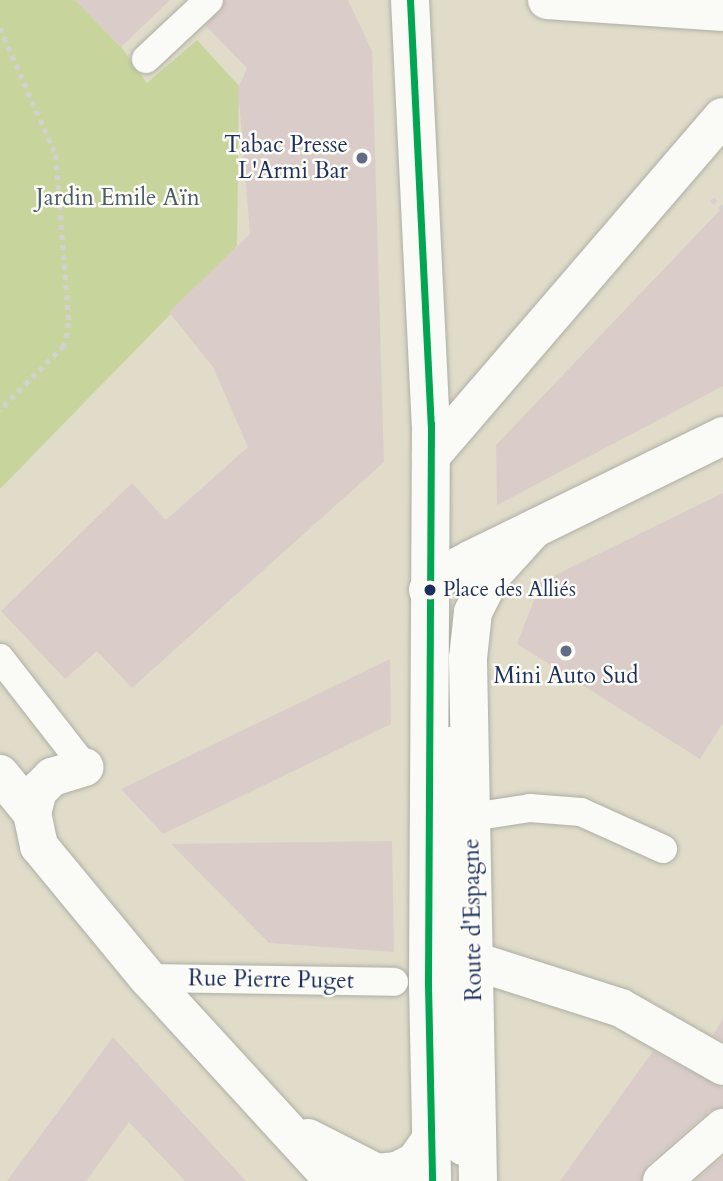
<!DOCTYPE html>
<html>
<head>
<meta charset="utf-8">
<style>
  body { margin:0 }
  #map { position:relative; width:723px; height:1181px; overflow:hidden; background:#e0dcc9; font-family:Cardo,serif }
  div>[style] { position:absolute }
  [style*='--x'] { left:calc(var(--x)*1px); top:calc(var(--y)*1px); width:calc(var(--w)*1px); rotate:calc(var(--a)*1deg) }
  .green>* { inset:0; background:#c7d59c }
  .building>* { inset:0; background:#dacdc9 }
  .path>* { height:4.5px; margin-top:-2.25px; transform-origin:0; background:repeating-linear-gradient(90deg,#d2d1cf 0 5px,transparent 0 10px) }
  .roads { filter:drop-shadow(0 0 2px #aeaea6) drop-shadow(0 0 2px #aeaea6) }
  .lane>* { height:28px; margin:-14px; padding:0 14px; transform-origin:14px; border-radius:14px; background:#fafaf7 }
  .street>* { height:38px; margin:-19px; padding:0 19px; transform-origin:19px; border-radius:19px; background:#fafaf7 }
  .secondary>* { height:38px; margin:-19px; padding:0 19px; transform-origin:19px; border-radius:19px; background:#fafaf7 }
  .primary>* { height:38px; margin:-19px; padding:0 19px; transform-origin:19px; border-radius:19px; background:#fafaf7 }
  .bus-1>* { height:7px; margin:-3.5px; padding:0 3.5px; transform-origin:3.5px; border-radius:3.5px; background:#00a651 }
  .dots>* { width:19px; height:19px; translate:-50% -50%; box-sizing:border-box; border:4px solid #fdfcf7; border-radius:50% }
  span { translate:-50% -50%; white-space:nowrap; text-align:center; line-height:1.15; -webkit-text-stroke:5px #fdfcf7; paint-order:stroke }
  .bus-label { font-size:21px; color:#1b2f5e }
  .left { translate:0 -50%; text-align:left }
  .poi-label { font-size:23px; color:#1b2f5e }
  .right { translate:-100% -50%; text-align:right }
  .park-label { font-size:23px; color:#485f66 }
  .street-label { font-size:23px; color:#1b2f5e }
</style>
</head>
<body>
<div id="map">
  <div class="green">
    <div style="clip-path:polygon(0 0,75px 0,121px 47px,147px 83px,197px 40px,239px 86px,237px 246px,0 489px)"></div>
  </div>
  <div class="building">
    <div style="clip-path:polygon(75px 0,170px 0,121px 47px)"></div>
    <div style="clip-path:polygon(225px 0,348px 0,372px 51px,384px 462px,132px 688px,97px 651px,65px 679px,1px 611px,132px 483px,166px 520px,248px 447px,213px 367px,169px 312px,250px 234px,238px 88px,247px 68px,206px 26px)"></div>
    <div style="clip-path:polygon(723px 207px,723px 386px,497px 505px,496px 445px)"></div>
    <div style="clip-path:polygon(723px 493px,723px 723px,700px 759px,517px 644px,541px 582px)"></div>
    <div style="clip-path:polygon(390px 659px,391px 724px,163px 834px,121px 789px)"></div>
    <div style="clip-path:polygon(392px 841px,394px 952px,269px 943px,171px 844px)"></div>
    <div style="clip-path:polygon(723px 1019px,723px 1041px,713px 1035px)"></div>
    <div style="clip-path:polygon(113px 1037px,157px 1085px,246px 1181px,185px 1181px,129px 1122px,86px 1181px,7px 1181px)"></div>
    <div style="clip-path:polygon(653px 1051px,723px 1088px,723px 1107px,709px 1111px,648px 1164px,641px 1181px,560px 1181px)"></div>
    <div style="clip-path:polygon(723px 1157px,723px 1181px,695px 1181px)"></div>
  </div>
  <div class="path">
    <div style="--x:0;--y:28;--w:139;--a:66.2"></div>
    <div style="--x:56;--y:155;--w:169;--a:85.6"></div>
    <div style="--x:69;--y:323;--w:24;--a:102"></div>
    <div style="--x:64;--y:346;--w:91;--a:135"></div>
    <div style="--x:712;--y:199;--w:14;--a:39"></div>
  </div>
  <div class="roads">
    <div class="lane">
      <div style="--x:146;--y:59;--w:86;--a:-43.1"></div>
      <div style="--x:0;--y:658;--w:138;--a:52.1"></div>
      <div style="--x:450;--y:741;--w:358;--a:89"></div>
      <div style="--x:456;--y:1099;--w:52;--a:84.5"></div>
      <div style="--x:472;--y:817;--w:59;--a:-8.8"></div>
      <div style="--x:530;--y:808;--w:51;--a:4.5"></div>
      <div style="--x:581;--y:812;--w:90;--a:24.3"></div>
      <div style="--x:148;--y:978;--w:246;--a:0.9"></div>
    </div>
    <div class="street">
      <div style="--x:431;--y:456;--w:447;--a:-49.3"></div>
      <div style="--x:0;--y:774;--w:50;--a:50.6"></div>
      <div style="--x:32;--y:813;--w:34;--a:78"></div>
      <div style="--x:39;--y:846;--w:171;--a:50.5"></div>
      <div style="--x:148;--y:978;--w:275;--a:47.5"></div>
      <div style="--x:32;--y:813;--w:23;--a:-75"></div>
      <div style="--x:38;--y:791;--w:20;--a:-45"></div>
      <div style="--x:52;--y:777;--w:34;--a:-17"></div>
      <div style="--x:474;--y:961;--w:154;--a:17.7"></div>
      <div style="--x:621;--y:1008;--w:117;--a:29.6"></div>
      <div style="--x:308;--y:1138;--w:77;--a:26.9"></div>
      <div style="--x:377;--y:1173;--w:20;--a:-6"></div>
      <div style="--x:397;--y:1171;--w:20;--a:-27"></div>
      <div style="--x:415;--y:1162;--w:28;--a:-55"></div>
      <div style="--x:662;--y:1181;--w:81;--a:-41"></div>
    </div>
    <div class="secondary">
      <div style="--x:478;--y:1181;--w:523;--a:-91.1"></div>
      <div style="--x:468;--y:658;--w:46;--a:-83.8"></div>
      <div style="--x:473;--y:612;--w:42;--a:-62.8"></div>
      <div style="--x:492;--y:575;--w:61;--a:-47.7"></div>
    </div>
    <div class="primary">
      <div style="--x:410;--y:0;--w:425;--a:87.2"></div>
      <div style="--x:431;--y:424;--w:560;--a:90.31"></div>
      <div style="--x:428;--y:984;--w:197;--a:88.8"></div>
      <div style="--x:547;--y:0;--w:176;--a:3.9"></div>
      <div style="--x:428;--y:590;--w:26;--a:-43"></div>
      <div style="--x:447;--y:572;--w:28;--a:-27"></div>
      <div style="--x:472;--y:559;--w:280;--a:-26.1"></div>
    </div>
  </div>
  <div class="bus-1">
    <div style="--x:410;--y:0;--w:425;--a:87.2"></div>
    <div style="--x:431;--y:424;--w:560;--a:90.31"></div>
    <div style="--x:428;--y:984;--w:197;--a:88.8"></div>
  </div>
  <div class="dots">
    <div style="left:362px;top:158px;background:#606c83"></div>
    <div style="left:430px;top:590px;background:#1b2f5e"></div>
    <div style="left:566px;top:651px;background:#606c83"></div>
  </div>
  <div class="bus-label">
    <span class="left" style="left:443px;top:590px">Place des Alliés</span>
  </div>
  <div class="poi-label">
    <span class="right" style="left:348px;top:158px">Tabac Presse<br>L'Armi Bar</span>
    <span style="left:566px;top:676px">Mini Auto Sud</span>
  </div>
  <div class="park-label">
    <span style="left:118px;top:198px">Jardin Emile Aïn</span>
  </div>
  <div class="street-label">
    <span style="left:473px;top:920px;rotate:-91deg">Route d'Espagne</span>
    <span style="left:271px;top:980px;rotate:1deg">Rue Pierre Puget</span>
  </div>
</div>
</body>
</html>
